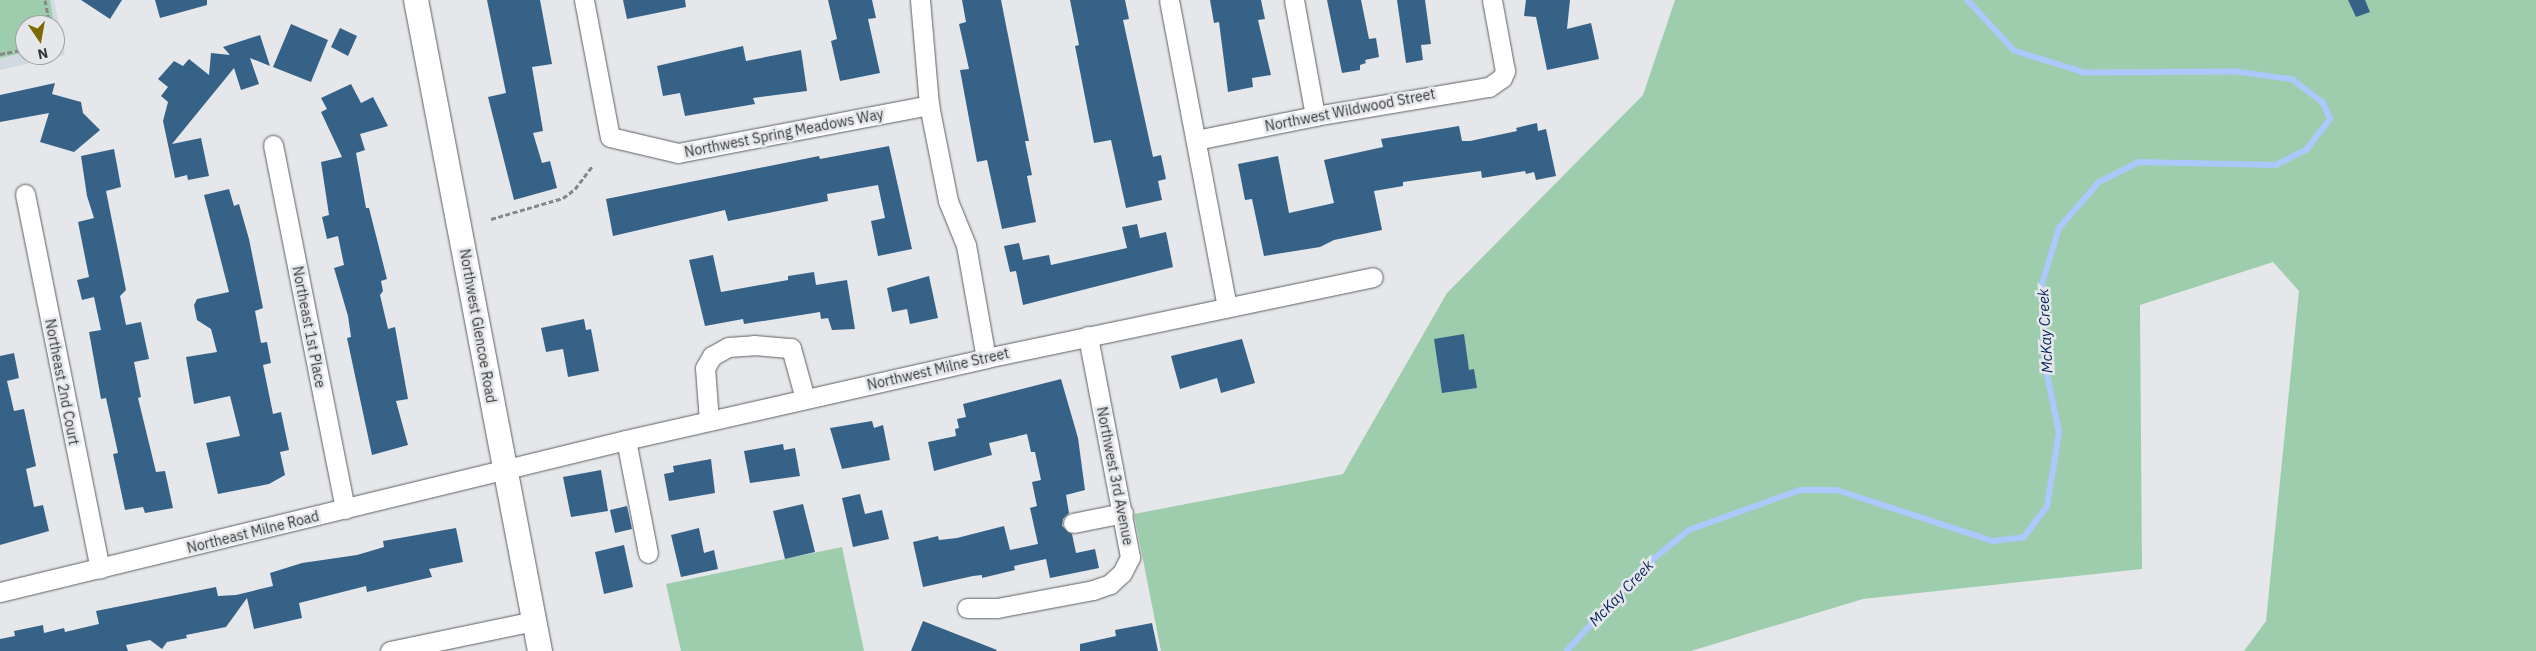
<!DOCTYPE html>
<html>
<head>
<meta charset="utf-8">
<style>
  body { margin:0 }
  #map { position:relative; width:2536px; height:651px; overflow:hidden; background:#e5e7ea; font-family:"IBM Plex Sans",sans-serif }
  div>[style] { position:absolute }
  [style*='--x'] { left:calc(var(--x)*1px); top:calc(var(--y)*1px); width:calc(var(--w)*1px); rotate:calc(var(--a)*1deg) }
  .built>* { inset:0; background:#d1d9e1 }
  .green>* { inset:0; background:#9ecdae }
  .stream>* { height:5.5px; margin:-2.75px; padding:0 2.75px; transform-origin:2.75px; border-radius:2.75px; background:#adc8fc }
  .building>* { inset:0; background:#376288 }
  .path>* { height:3px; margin-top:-1.5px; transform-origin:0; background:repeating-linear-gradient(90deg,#87888a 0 5px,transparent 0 7.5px) }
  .roads { filter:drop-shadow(0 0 1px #5d6062) drop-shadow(0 0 1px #5d6062) }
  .minor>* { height:19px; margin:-9.5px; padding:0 9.5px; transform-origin:9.5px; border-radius:9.5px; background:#fff }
  .major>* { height:24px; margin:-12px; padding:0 12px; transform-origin:12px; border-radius:12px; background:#fff }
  span { translate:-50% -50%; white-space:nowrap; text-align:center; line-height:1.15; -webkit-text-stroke:5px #e5e7ea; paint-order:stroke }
  .street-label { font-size:14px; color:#353637 }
  .water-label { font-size:15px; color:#08245d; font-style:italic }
  .north { position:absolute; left:15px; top:15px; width:50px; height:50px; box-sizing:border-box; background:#e5e7ea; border:1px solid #9fa0a2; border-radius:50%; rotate:168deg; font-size:14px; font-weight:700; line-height:20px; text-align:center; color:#353637 }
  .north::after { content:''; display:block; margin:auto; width:18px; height:22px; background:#7d6900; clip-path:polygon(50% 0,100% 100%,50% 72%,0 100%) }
</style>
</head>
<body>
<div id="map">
  <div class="built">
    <div style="clip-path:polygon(evenodd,0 0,54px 0,65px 55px,0 70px,0 0,25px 25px,55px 25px,55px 55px,25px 55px,25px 25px)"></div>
  </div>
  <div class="green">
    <div style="clip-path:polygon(0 0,50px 0,54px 25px,25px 25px,25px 52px,0 58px)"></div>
    <div style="clip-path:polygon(1675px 0,2536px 0,2536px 651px,2244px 651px,2266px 621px,2299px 291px,2273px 262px,2140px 305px,2142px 569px,1863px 599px,1691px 651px,1161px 651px,1134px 514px,1343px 474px,1447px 293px,1643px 95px)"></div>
    <div style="clip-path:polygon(842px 547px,864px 651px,681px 651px,666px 584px)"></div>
  </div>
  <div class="stream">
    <div style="--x:1567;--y:651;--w:109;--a:-48"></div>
    <div style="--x:1640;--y:570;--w:63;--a:-39.2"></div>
    <div style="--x:1689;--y:530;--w:118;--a:-19.8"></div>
    <div style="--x:1800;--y:490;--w:37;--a:0"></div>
    <div style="--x:1837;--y:490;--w:164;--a:18.1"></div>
    <div style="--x:1993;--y:541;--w:31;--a:-7"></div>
    <div style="--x:2024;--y:537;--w:38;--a:-53"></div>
    <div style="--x:2047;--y:507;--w:75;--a:-80.8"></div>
    <div style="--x:2059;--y:433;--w:75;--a:-101.6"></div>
    <div style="--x:2044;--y:360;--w:76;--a:-91.5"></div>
    <div style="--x:2042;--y:284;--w:59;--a:-73.1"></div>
    <div style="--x:2059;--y:228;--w:61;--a:-49"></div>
    <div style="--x:2099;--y:182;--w:45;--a:-26.6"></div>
    <div style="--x:2139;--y:162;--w:137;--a:1.3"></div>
    <div style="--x:2276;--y:165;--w:34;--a:-27"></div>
    <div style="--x:2306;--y:150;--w:39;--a:-52"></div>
    <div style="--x:2330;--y:119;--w:17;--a:-114"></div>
    <div style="--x:2323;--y:103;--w:38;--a:-143"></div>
    <div style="--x:2293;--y:80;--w:57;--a:-171.9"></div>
    <div style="--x:2237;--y:72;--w:152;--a:179.6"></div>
    <div style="--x:2085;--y:73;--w:74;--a:-162.8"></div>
    <div style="--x:2014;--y:51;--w:69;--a:-132.7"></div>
  </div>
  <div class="building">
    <div style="clip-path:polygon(81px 0,122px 0,110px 19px)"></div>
    <div style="clip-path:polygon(155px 0,207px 0,207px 5px,160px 18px)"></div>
    <div style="clip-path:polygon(487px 0,540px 0,552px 64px,532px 67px,543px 131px,533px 133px,542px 163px,550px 161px,557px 188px,514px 200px,488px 97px,506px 93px)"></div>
    <div style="clip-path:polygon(623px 0,685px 0,686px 7px,627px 19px)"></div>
    <div style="clip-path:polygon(828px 0,872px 0,876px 18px,868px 19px,880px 73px,840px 81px,831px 41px,837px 39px)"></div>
    <div style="clip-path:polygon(962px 0,1001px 0,1029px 141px,1025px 141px,1032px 175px,1027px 176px,1036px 222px,1002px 229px,987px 160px,977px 162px,960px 70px,969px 69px,959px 24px,966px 22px)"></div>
    <div style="clip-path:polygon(1070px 0,1125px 0,1129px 19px,1123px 20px,1153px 157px,1161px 155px,1166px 179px,1158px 181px,1162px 200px,1126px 208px,1111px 140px,1094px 143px,1075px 46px,1079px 45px)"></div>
    <div style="clip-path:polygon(1210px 0,1261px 0,1265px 19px,1258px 20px,1271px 75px,1252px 78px,1253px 87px,1228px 92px,1219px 22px,1214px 23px)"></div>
    <div style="clip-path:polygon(1327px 0,1361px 0,1369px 39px,1376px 38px,1379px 57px,1365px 60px,1366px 63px,1360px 65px,1360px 70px,1342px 73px)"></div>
    <div style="clip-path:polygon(1397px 0,1425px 0,1431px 44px,1421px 45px,1423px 60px,1406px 63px)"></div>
    <div style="clip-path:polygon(1526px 0,1570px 0,1567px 29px,1591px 23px,1599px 59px,1547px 70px,1536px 17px,1524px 16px)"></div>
    <div style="clip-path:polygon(2348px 0,2365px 0,2370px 12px,2356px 17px)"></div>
    <div style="clip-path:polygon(291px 24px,328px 40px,311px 82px,273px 67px)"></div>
    <div style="clip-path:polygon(340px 28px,357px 36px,348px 56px,331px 47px)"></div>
    <div style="clip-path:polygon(260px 35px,270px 66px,250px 58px,259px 84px,241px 90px,234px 68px,172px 144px,201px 138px,209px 176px,188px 180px,187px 175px,175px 178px,163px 121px,168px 102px,161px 96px,168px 87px,158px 79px,174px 61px,183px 66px,189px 59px,209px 75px,211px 53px,230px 55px,223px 47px)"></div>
    <div style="clip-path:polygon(743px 46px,746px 61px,801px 50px,807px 91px,753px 98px,755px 104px,685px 116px,680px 93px,663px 96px,657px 66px)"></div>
    <div style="clip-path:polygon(55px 83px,52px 94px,81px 102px,83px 113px,100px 130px,74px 152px,40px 142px,49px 113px,0 122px,0 95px)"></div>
    <div style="clip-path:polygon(351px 84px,361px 103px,373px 97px,388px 126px,360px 134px,365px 150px,356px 153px,366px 208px,369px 208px,387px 279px,381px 281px,383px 291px,380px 295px,388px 329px,395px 327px,408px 399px,396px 401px,408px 445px,372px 455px,347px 338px,351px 337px,348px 316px,334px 268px,344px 265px,338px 236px,327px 239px,322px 217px,329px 215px,321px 162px,342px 157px,321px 112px,327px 109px,321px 98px)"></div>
    <div style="clip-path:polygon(1537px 123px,1538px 131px,1546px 129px,1556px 176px,1536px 180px,1534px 172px,1526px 174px,1525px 171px,1482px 178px,1481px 171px,1403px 182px,1403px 186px,1374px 191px,1382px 230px,1334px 240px,1320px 247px,1264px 256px,1252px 199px,1245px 200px,1238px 164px,1278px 156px,1289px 213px,1334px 203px,1324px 160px,1383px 147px,1381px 139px,1459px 126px,1462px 141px,1470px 141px,1517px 131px,1516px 128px)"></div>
    <div style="clip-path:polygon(889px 146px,912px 249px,878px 256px,871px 221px,885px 218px,878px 185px,827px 194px,828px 201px,728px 221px,725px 210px,613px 236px,606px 199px,819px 156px,820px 159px)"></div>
    <div style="clip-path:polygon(114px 149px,121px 187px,106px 191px,126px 290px,120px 296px,126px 325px,141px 322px,149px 359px,134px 362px,141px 397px,138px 398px,156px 472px,165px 471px,173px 508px,145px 513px,143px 507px,125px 510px,113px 454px,118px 453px,106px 398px,101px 399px,89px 332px,101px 330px,94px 297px,82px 300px,77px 280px,89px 277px,78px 222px,94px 218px,87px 196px,81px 156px)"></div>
    <div style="clip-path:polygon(229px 189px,234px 206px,239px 204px,249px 239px,263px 308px,255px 311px,261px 343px,267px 342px,271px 363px,263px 365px,273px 414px,281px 412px,289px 450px,280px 452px,285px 475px,269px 484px,218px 494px,206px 443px,240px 436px,230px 396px,194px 404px,186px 357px,217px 352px,211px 329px,197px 320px,194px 305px,197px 299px,229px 292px,204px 195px)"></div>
    <div style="clip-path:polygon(1137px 224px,1140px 238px,1166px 232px,1173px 267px,1023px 305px,1016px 271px,1010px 272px,1004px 246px,1019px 243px,1023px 260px,1049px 255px,1051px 265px,1127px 248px,1122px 227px)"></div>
    <div style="clip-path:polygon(713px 255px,721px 292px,788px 280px,788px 276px,814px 272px,816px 285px,847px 280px,855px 329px,832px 330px,828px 318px,821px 319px,820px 312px,744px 324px,743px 319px,705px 326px,689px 260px)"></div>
    <div style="clip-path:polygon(929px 276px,938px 318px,910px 324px,907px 309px,892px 312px,887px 288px)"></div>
    <div style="clip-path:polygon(584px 319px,586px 330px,591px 329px,599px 371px,568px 377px,563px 349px,546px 352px,541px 328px)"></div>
    <div style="clip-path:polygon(1464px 334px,1469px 370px,1474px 369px,1477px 388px,1442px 393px,1434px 339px)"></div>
    <div style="clip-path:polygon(1242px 339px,1255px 383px,1221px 393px,1217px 378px,1180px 389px,1171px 356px)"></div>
    <div style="clip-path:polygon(14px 353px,19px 378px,7px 381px,14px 411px,24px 409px,36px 466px,26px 469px,34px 507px,43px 505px,49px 531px,0 545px,0 356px)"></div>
    <div style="clip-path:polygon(1061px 379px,1078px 438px,1085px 490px,1066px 495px,1069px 513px,1063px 519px,1062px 526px,1072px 534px,1076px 553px,1095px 549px,1099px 568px,1050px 578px,1046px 559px,1014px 566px,1015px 570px,982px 578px,982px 575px,973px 576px,923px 587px,913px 542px,938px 536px,939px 540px,957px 538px,1004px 526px,1010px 550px,1038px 544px,1030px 508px,1037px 506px,1032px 482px,1041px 480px,1035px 452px,1031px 452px,1027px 434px,989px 443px,992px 455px,934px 471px,928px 442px,956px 436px,955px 429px,959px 428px,957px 419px,966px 417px,963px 404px)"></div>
    <div style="clip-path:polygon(872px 421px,874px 428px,883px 425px,890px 460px,842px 469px,830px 428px)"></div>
    <div style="clip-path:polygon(783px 444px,784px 450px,795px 448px,800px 476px,750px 483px,744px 451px)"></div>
    <div style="clip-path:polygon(711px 459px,715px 493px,669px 501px,664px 474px,674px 472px,673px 466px)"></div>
    <div style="clip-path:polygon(601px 470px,608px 511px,571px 517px,563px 477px)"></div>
    <div style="clip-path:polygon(860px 494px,865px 514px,882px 510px,889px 539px,853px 547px,842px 498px)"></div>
    <div style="clip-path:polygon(803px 504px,815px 552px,785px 559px,773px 511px)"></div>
    <div style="clip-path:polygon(627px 506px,632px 529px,615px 533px,610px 510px)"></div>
    <div style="clip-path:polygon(456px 528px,463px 562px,429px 569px,432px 577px,367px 592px,366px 586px,299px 603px,302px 618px,254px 629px,247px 598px,226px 627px,186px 635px,187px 638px,167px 642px,162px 649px,150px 640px,126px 645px,128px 651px,0 651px,0 639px,15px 636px,14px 631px,43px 625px,44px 633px,64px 628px,65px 632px,99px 624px,96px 611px,216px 587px,218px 596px,236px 595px,273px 586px,270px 573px,302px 563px,357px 555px,384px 547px,383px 541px)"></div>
    <div style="clip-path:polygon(699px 528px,704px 553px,714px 550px,718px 569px,681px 577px,671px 535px)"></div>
    <div style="clip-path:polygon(624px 545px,633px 587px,604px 594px,595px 552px)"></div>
    <div style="clip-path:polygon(923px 621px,997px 650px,996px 651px,911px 651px)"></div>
    <div style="clip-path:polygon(1152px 623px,1158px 651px,1080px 651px,1080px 644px,1116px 636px,1115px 630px)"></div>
  </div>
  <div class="path">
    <div style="--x:45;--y:0;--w:25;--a:79"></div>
    <div style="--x:0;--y:54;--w:25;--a:-11"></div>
    <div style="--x:491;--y:219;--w:75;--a:-16.3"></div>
    <div style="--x:563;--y:198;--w:15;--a:-37"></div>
    <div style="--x:575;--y:189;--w:30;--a:-53"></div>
  </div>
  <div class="roads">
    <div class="minor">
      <div style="--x:584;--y:0;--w:139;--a:79.3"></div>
      <div style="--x:610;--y:137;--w:70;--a:13.2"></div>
      <div style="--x:678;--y:153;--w:256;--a:-10.8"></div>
      <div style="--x:920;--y:0;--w:105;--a:85.1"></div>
      <div style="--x:929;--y:105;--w:98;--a:78.8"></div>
      <div style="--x:948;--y:201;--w:48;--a:67.8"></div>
      <div style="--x:966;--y:245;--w:115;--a:80"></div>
      <div style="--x:1169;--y:0;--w:312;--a:79.3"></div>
      <div style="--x:1294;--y:0;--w:118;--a:79.7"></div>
      <div style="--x:1196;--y:140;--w:121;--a:-11.4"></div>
      <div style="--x:1315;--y:116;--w:176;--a:-9.5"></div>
      <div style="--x:1489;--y:87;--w:16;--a:-35"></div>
      <div style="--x:1502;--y:78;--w:8;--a:-67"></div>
      <div style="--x:1505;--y:71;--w:72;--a:-100.4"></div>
      <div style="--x:273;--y:145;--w:371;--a:78.8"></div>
      <div style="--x:25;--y:194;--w:382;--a:78.7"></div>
      <div style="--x:709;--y:421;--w:53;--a:-94.3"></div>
      <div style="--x:705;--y:368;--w:14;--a:-60"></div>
      <div style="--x:712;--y:356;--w:18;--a:-29"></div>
      <div style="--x:728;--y:347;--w:26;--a:-4"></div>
      <div style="--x:754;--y:345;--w:37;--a:5"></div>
      <div style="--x:791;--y:348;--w:53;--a:74.6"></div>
      <div style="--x:626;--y:440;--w:115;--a:79"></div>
      <div style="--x:1073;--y:523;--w:51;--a:-11.3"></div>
      <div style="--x:0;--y:592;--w:644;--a:-13.65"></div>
      <div style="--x:626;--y:440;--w:369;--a:-12.8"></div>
      <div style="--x:986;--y:358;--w:395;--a:-11.8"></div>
      <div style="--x:967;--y:608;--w:30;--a:0"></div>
      <div style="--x:997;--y:608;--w:98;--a:-10.6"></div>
      <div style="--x:1093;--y:590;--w:18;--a:-19"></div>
      <div style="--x:1110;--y:584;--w:16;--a:-43"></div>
      <div style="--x:1122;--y:573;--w:18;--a:-63"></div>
      <div style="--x:1130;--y:557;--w:225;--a:-100.8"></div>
      <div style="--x:390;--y:651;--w:147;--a:-11.8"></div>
    </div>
    <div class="major">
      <div style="--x:416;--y:0;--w:663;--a:79.22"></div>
    </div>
  </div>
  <div class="street-label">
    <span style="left:1350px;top:110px;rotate:-11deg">Northwest Wildwood Street</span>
    <span style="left:784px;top:133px;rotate:-11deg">Northwest Spring Meadows Way</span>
    <span style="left:478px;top:326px;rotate:80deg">Northwest Glencoe Road</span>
    <span style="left:309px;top:327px;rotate:79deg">Northeast 1st Place</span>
    <span style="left:938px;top:369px;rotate:-13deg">Northwest Milne Street</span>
    <span style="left:62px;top:382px;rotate:79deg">Northeast 2nd Court</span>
    <span style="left:1115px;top:476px;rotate:79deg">Northwest 3rd Avenue</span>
    <span style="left:253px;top:532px;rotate:-14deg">Northeast Milne Road</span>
  </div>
  <div class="water-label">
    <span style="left:2045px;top:331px;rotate:-93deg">McKay Creek</span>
    <span style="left:1621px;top:593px;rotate:-46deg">McKay Creek</span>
  </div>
  <div class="north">N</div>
</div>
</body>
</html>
